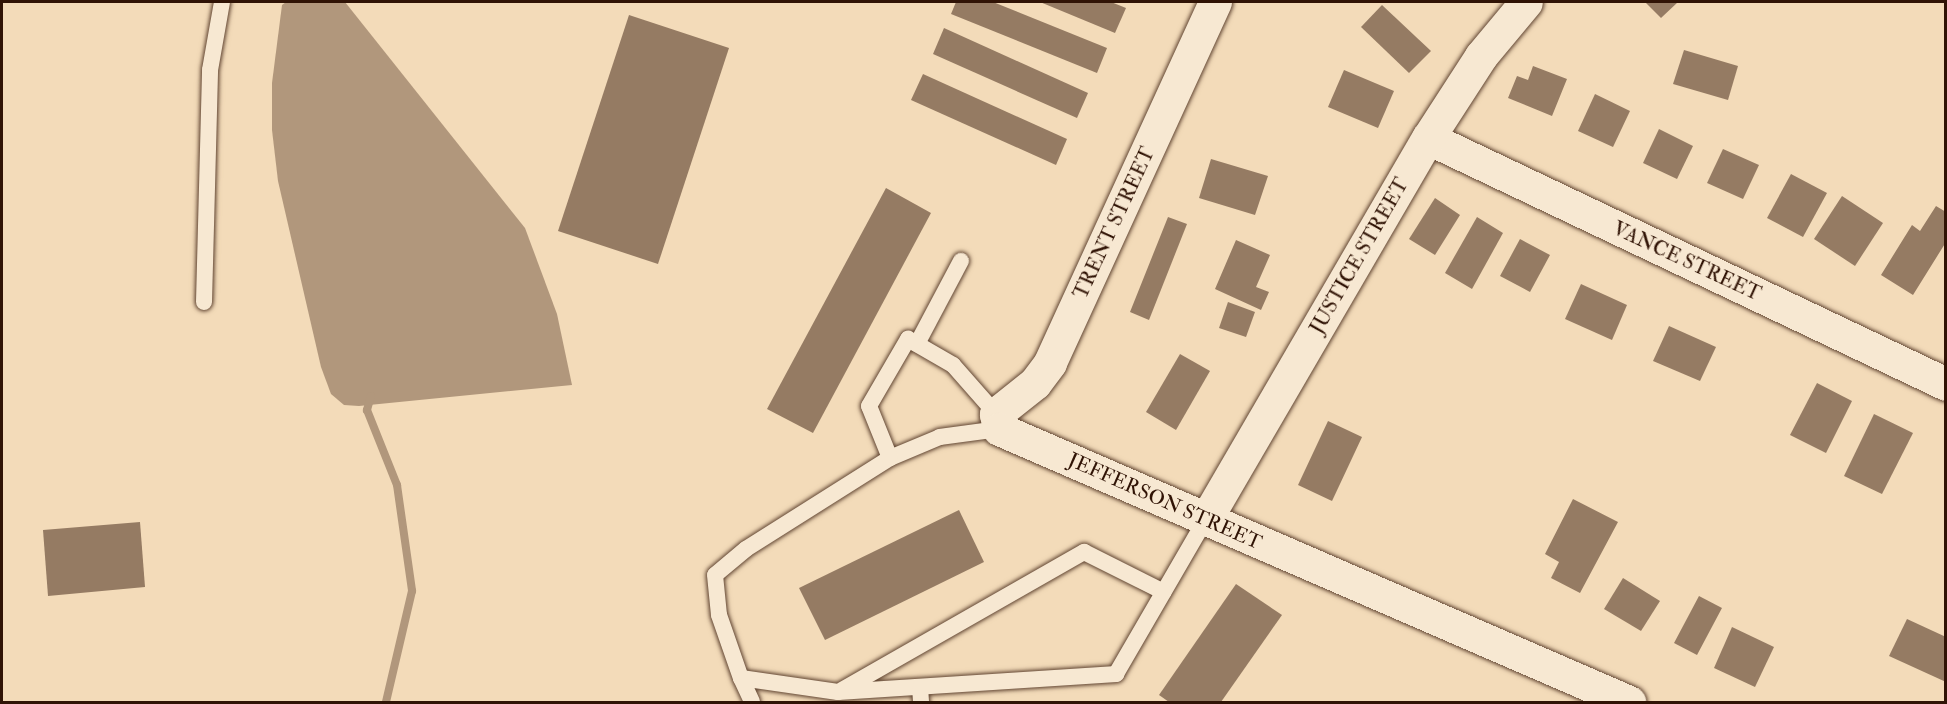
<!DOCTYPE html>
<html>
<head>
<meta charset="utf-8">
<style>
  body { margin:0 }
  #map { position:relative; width:1947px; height:704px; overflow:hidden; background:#f3dbb9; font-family:"IM FELL Double Pica",serif }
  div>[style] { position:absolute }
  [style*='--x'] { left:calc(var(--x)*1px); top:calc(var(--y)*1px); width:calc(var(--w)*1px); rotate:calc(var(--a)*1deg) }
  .water>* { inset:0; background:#b1977c }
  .stream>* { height:8px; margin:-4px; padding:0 4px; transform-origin:4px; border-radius:4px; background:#b1977c }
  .building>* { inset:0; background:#957b63 }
  .roads { filter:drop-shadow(0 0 2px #614532) drop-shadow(0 0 2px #614532) }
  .service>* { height:16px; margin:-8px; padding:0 8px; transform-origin:8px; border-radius:8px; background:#f7e8d2 }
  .minor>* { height:33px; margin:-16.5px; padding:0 16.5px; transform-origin:16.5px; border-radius:16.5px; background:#f7e8d2 }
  span { translate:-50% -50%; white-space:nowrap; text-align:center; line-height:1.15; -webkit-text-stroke:4.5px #f7e8d2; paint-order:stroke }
  .street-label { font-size:20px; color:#301305 }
  .frame { position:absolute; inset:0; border:3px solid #301305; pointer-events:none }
</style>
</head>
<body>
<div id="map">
  <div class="water">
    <div style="clip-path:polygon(286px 2px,345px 2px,525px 228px,557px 314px,572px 385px,359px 406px,344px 405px,331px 394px,321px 367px,278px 181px,272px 130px,272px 83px,282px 5px)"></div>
  </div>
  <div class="stream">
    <div style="--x:371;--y:396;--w:15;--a:106"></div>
    <div style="--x:367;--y:410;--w:81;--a:68.2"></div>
    <div style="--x:397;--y:485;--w:107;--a:81.9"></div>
    <div style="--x:412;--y:591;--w:114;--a:103.2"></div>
  </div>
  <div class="building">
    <div style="clip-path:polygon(956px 2px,993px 2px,1107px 48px,1097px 73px,951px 14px)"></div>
    <div style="clip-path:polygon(1040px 2px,1111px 2px,1126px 8px,1115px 33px)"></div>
    <div style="clip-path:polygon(1645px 2px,1678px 2px,1661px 18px)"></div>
    <div style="clip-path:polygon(1382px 5px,1431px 51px,1409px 73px,1361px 27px)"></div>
    <div style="clip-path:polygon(629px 15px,729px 48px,658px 264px,558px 231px)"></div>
    <div style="clip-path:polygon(944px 28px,1088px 93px,1077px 118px,933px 54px)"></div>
    <div style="clip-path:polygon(1684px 50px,1738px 66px,1728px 100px,1673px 84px)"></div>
    <div style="clip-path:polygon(1533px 66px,1567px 79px,1552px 116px,1508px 98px,1517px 76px,1528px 80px)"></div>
    <div style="clip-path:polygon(1344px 70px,1394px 91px,1378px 128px,1328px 107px)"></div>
    <div style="clip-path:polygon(923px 74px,1067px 139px,1056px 165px,911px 100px)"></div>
    <div style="clip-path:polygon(1595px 94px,1630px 111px,1613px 147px,1578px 131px)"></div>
    <div style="clip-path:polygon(1659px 129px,1693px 146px,1677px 179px,1643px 163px)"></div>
    <div style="clip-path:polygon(1723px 149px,1759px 165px,1743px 199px,1707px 183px)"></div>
    <div style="clip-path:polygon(1211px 159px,1268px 176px,1255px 215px,1199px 198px)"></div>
    <div style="clip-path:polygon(1791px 174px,1827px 193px,1803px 237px,1767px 218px)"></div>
    <div style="clip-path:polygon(886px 188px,931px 213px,813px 433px,767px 409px)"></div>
    <div style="clip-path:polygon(1842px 196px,1883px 223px,1855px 266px,1814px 239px)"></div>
    <div style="clip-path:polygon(1435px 198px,1460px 215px,1435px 255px,1409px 239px)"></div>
    <div style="clip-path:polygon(1936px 206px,1946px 212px,1946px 242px,1913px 295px,1881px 275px,1912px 225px,1920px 231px)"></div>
    <div style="clip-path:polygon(1168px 217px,1187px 224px,1149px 320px,1130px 312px)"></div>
    <div style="clip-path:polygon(1477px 217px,1503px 233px,1472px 289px,1445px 273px)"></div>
    <div style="clip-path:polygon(1520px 239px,1550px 255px,1530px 292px,1500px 276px)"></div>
    <div style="clip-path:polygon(1236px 240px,1270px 255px,1256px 287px,1269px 292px,1261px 310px,1215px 289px)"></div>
    <div style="clip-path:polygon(1581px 284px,1627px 305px,1612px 340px,1565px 319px)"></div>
    <div style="clip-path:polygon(1228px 302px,1255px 312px,1246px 337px,1219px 328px)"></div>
    <div style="clip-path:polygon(1669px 326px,1716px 347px,1700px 381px,1653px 361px)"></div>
    <div style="clip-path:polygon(1180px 354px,1210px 371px,1176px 430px,1146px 412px)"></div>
    <div style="clip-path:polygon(1817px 383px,1852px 401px,1826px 453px,1790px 435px)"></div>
    <div style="clip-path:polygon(1874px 414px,1913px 433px,1882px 494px,1844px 476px)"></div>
    <div style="clip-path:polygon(1328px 421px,1362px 437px,1332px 501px,1298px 485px)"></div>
    <div style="clip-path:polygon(1573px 499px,1618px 522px,1580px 593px,1551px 578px,1559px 562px,1545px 554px)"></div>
    <div style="clip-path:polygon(959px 510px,984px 562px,825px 640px,799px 588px)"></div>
    <div style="clip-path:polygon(140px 522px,145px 587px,48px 596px,43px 530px)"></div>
    <div style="clip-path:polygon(1623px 578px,1660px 601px,1641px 631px,1604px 609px)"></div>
    <div style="clip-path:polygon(1236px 584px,1282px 615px,1221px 702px,1169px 702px,1159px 695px)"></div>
    <div style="clip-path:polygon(1699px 596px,1722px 608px,1697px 655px,1674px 643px)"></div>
    <div style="clip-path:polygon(1907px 619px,1946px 637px,1946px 682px,1889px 656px)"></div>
    <div style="clip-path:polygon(1732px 627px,1774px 647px,1755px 687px,1714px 668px)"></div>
  </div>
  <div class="roads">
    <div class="service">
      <div style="--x:204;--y:302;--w:232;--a:-88.5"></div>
      <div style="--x:210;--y:70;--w:69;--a:-80"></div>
      <div style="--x:917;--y:344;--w:94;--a:-62.1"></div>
      <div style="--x:999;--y:429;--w:60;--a:172.3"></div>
      <div style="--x:940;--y:437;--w:54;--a:157.2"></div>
      <div style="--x:890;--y:458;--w:170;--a:147.7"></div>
      <div style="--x:746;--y:549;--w:40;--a:140"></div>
      <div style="--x:715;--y:575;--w:40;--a:84.3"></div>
      <div style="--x:719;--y:615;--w:67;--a:70.8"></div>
      <div style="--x:741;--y:678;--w:98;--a:8.2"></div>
      <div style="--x:838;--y:692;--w:279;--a:-3.7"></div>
      <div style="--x:1116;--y:674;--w:179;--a:-59.9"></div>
      <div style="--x:890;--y:458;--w:56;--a:-112"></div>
      <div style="--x:869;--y:406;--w:78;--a:-59.8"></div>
      <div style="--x:908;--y:339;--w:52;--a:30"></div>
      <div style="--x:953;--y:365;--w:65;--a:48.7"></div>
      <div style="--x:741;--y:678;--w:26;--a:65"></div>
      <div style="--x:920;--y:687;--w:15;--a:86"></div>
      <div style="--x:842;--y:690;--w:279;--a:-29.7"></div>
      <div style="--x:1084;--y:552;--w:89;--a:26.6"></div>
    </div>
    <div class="minor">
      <div style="--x:1215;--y:2;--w:397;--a:114.6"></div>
      <div style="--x:1050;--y:363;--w:25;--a:127"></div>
      <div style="--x:1035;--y:383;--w:50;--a:141.5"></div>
      <div style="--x:996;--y:414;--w:15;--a:79"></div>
      <div style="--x:999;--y:429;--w:687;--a:23.43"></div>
      <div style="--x:1428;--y:138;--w:573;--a:25.4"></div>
      <div style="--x:1206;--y:519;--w:441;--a:-59.8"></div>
      <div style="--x:1428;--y:138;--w:98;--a:-57.1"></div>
      <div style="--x:1481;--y:56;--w:70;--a:-50.2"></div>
    </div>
  </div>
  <div class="street-label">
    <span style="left:1114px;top:223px;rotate:-65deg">TRENT STREET</span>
    <span style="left:1359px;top:256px;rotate:-60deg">JUSTICE STREET</span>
    <span style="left:1687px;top:261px;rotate:25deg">VANCE STREET</span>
    <span style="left:1165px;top:501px;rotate:24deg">JEFFERSON STREET</span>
  </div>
  <div class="frame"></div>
</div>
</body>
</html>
